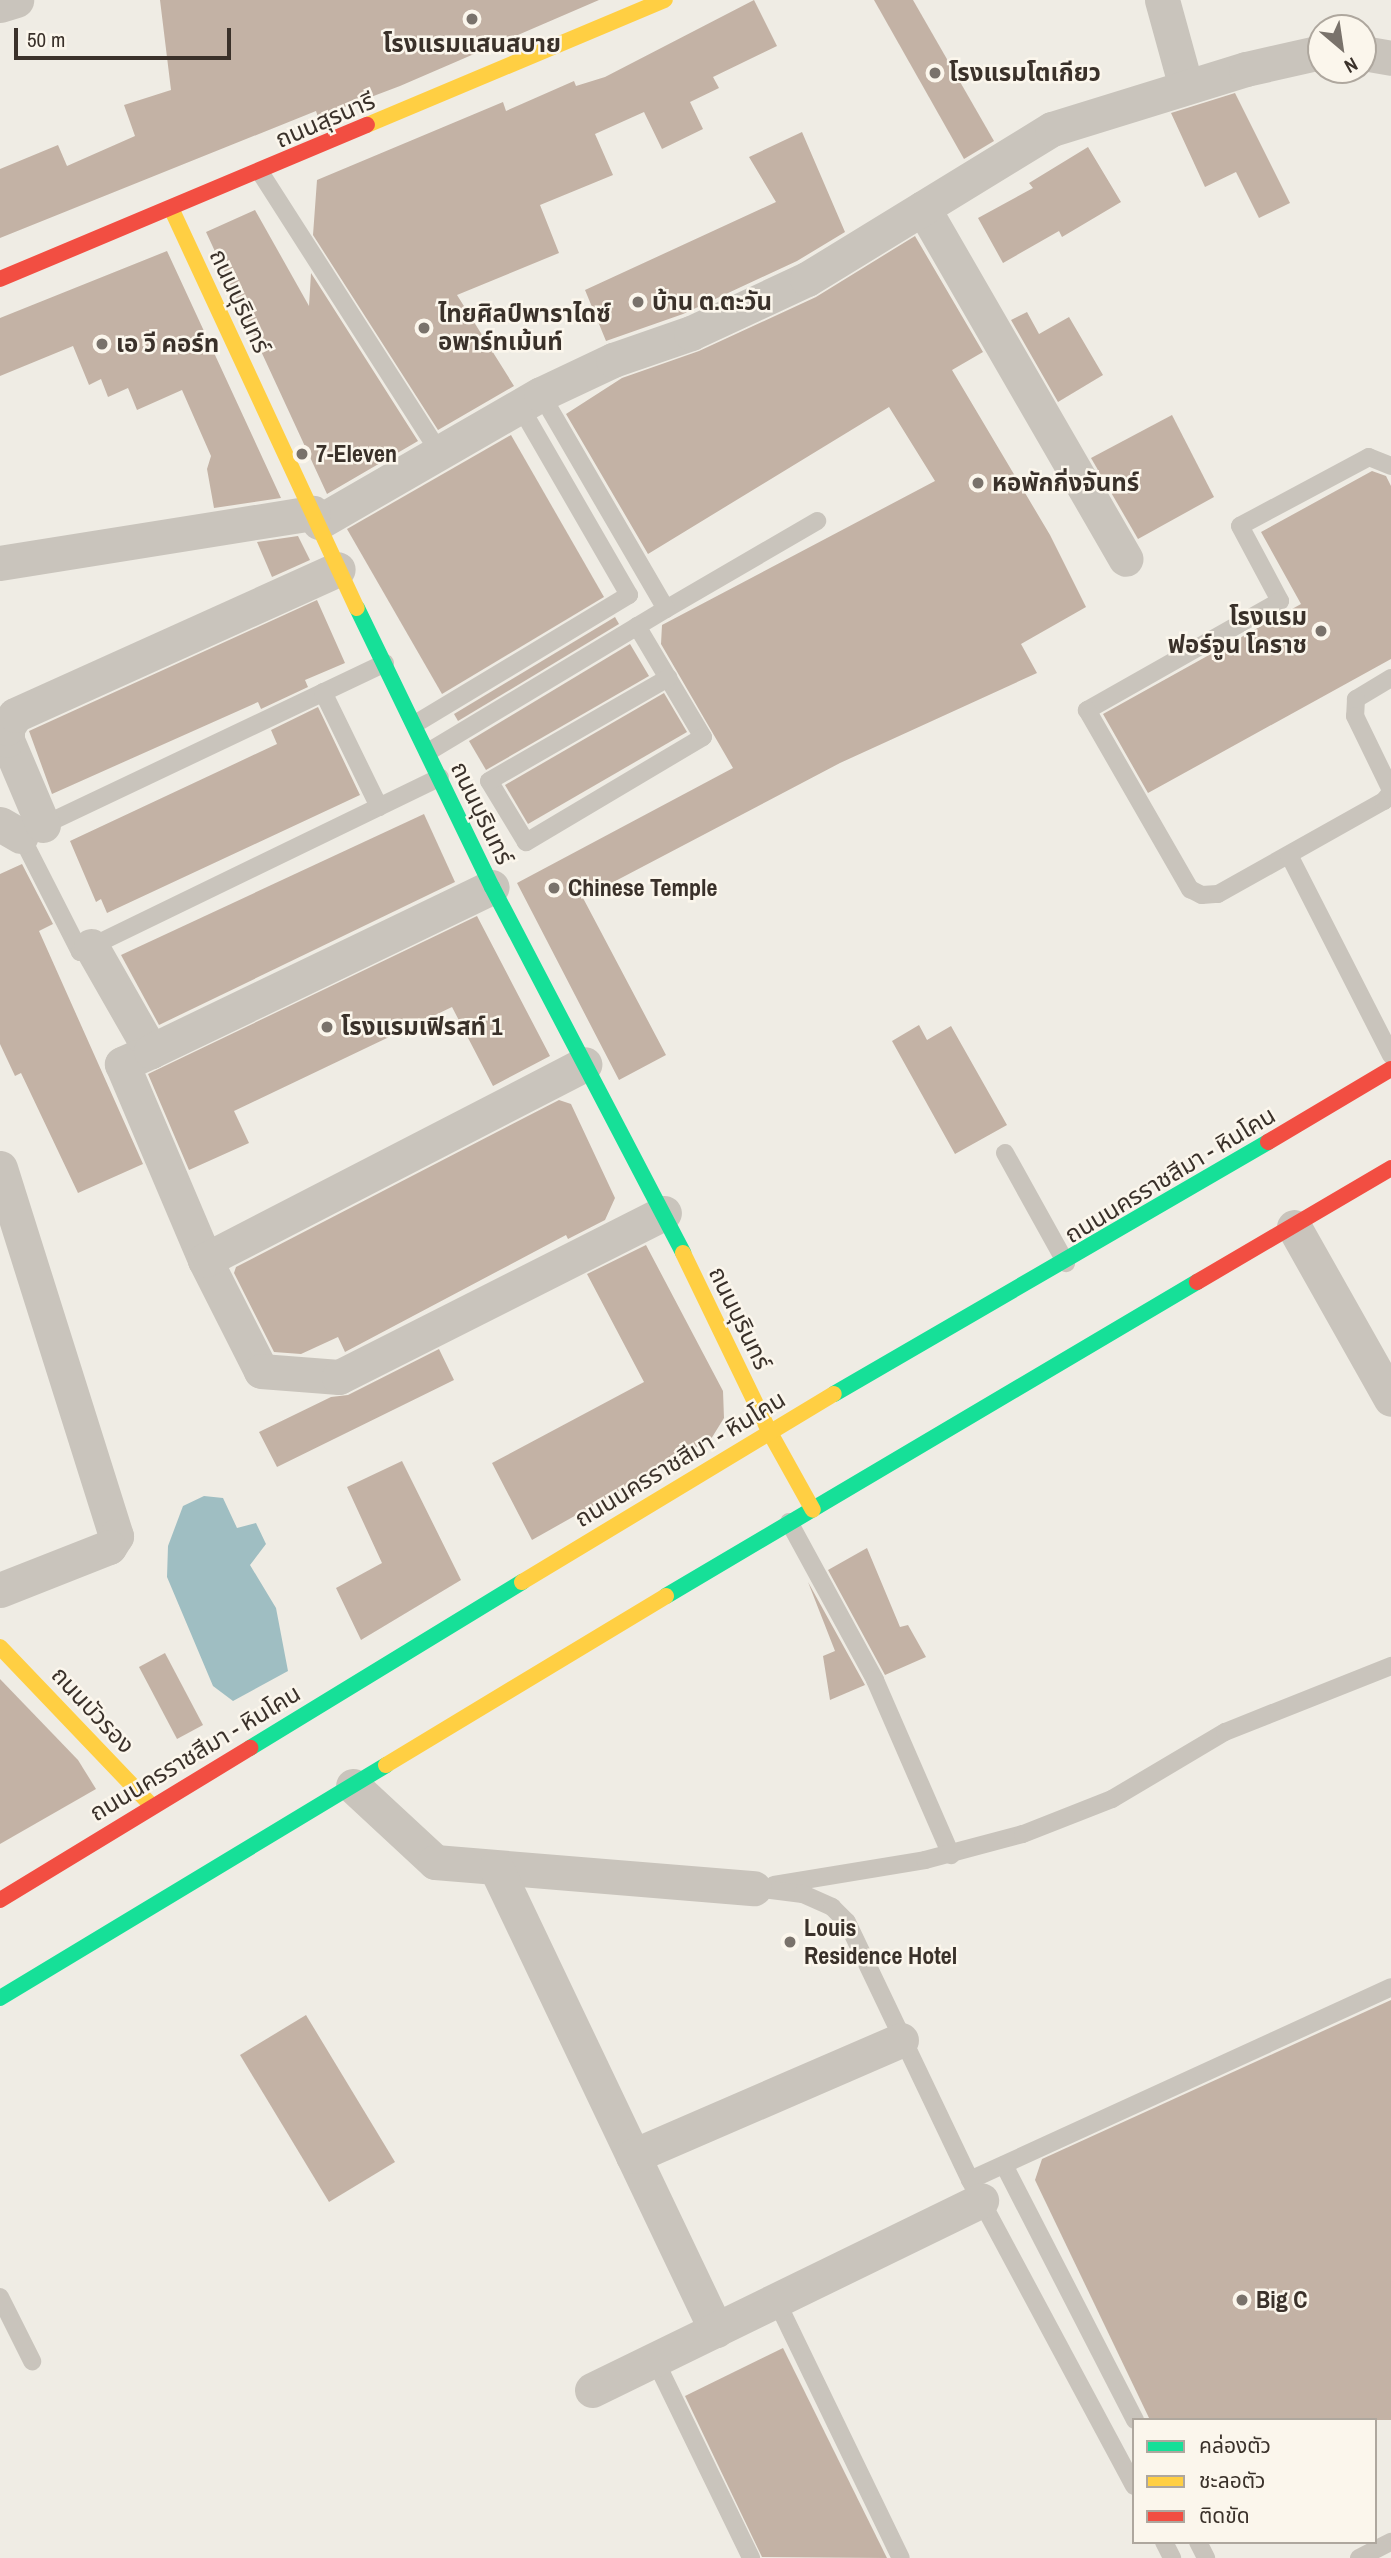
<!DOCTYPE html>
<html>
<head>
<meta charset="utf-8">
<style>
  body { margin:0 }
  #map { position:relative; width:1391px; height:2558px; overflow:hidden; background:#efece4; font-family:"Archivo Narrow","Noto Sans Thai",sans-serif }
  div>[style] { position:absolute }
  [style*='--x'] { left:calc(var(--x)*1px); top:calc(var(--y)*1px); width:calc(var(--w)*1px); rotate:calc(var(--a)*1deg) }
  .water>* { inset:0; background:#9fbec2 }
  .building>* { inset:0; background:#c3b2a5 }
  .lane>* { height:18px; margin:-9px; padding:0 9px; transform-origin:9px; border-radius:9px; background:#c9c4bc }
  .street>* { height:35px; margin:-17.5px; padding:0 17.5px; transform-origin:17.5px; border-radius:17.5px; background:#c9c4bc }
  .fast>* { height:16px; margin:-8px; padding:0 8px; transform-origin:8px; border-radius:8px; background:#16e098 }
  .slow>* { height:16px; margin:-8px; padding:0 8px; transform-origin:8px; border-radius:8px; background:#ffcf43 }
  .jam>* { height:16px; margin:-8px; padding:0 8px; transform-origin:8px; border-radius:8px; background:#f24e42 }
  .dots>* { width:19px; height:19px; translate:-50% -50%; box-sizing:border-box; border:4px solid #fbf6ec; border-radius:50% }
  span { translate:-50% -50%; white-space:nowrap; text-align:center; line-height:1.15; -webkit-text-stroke:5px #fbf6ec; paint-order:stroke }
  .poi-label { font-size:24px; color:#3a312a; font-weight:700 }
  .left { translate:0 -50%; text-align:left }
  .right { translate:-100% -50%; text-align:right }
  .street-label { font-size:24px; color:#3a312a }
  .legend { position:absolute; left:1132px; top:2418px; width:245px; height:126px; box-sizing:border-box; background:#fbf6ec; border:2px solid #aea79e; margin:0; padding:9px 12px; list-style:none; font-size:21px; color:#3a312a }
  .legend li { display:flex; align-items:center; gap:14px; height:35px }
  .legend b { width:35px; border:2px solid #aea79e }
  .north { position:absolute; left:1307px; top:14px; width:70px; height:70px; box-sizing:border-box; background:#fbf6ec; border:2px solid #aea79e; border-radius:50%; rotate:151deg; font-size:19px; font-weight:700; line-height:28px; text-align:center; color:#3a312a }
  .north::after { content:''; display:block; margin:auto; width:24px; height:32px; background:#79726b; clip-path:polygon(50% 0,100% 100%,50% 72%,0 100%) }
  .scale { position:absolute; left:14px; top:28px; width:217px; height:32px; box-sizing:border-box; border:4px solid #3a312a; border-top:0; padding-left:9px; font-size:21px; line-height:24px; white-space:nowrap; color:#3a312a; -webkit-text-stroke:5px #fbf6ec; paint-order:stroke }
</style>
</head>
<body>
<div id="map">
  <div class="water">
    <div style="clip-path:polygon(204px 1496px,223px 1498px,237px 1528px,256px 1523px,266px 1544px,250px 1565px,276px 1608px,288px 1671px,233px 1701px,213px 1686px,167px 1577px,168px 1546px,183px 1506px)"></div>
  </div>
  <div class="building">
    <div style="clip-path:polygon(160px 0,599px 0,400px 86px,318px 117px,316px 111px,0 238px,0 169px,58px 145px,67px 166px,135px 136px,124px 105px,171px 90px)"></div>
    <div style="clip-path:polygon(754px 0,777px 46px,713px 77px,719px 88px,690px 102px,703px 129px,662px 149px,644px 112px,595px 134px,613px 175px,540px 205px,559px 253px,457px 295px,514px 386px,438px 430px,313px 235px,317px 180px,503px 102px,506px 111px,574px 81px,576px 86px,605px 77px)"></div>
    <div style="clip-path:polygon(874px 0,913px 0,994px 141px,964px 159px)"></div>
    <div style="clip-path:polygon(1235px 93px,1290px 203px,1259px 218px,1236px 172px,1205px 187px,1171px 113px)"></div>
    <div style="clip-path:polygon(802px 132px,845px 232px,797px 261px,683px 314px,606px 341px,585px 290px,776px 202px,749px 157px)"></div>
    <div style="clip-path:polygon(1088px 147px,1121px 202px,1062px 237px,1059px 231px,1003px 263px,978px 218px,1033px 188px,1029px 183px)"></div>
    <div style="clip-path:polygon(255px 210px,309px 306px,311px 273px,418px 441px,327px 494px,206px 232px)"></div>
    <div style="clip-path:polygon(915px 236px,983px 352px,952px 370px,1050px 535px,1086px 607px,1021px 644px,1037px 673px,840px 763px,583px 898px,666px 1055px,619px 1080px,517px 883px,733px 768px,661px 644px,662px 625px,935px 481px,889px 407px,648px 554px,566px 414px,622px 378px,699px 351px,816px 297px)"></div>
    <div style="clip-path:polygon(167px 251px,281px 498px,214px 508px,207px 469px,211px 456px,182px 390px,137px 410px,128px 388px,108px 397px,101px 379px,89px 385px,73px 346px,0 376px,0 318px)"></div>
    <div style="clip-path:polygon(1027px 312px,1039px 334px,1069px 317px,1103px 375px,1058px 402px,1011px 320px)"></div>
    <div style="clip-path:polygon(1172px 415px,1214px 497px,1138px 539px,1091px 458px)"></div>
    <div style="clip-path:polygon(511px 435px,604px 597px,442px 694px,347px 529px)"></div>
    <div style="clip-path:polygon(1372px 471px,1386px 476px,1391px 486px,1391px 659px,1148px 793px,1103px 714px,1301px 604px,1261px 532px)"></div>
    <div style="clip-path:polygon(298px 536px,310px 560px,272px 577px,257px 542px)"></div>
    <div style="clip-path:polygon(317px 600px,345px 663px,305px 680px,308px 687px,261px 709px,258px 702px,52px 794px,29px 731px)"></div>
    <div style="clip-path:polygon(615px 617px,619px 624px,458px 721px,454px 714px)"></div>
    <div style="clip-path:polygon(630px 644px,649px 676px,486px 770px,469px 741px)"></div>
    <div style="clip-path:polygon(664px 693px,687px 732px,528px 824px,505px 785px)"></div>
    <div style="clip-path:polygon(318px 707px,360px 795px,107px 913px,101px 899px,96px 902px,70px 841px,277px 744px,271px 730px)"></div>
    <div style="clip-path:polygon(424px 814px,455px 882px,159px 1025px,121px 955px)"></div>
    <div style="clip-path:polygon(22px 864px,53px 924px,39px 931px,143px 1164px,78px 1193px,21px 1073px,15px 1076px,0 1044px,0 874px)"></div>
    <div style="clip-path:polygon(477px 916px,550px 1056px,493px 1086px,452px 1007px,234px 1111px,249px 1143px,189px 1170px,148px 1074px)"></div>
    <div style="clip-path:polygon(919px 1025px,927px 1040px,951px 1026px,1007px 1125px,955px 1154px,892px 1041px)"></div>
    <div style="clip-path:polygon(559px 1100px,571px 1104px,615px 1198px,605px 1220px,568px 1239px,566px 1235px,345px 1352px,338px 1337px,301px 1354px,274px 1352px,234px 1273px,236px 1267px)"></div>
    <div style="clip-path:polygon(646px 1245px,723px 1391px,724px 1418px,711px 1439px,532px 1540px,492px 1463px,644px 1382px,587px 1274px)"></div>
    <div style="clip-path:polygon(439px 1349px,454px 1380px,277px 1467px,259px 1432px,331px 1397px,348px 1395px)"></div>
    <div style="clip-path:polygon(402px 1461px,461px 1580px,361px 1640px,336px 1588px,382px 1563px,347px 1487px)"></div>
    <div style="clip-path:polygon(867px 1548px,900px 1627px,908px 1625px,926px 1657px,885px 1675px,828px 1570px)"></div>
    <div style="clip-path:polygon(808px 1582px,865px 1685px,830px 1700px,823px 1656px,835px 1651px)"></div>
    <div style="clip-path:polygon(165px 1653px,203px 1725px,177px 1739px,139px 1667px)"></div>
    <div style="clip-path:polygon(0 1679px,78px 1760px,96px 1789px,0 1844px)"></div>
    <div style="clip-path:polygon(1391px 2000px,1391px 2420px,1150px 2420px,1035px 2180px,1042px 2159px)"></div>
    <div style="clip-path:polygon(306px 2015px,395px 2162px,329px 2202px,240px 2055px)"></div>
    <div style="clip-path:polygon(783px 2348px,887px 2558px,762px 2557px,685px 2396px)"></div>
  </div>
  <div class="lane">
    <div style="--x:260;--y:172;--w:335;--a:57.4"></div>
    <div style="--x:1391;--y:466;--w:24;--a:-158"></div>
    <div style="--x:1369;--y:457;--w:146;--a:151.9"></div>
    <div style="--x:1240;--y:526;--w:85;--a:61.9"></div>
    <div style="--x:1280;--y:601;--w:222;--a:150.5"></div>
    <div style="--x:1087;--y:710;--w:207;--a:60.1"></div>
    <div style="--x:1190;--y:889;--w:13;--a:27"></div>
    <div style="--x:1202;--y:895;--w:16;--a:-4"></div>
    <div style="--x:1218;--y:894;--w:190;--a:-29.3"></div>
    <div style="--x:1384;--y:801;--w:11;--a:-52"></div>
    <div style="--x:666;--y:609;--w:175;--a:-30.2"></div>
    <div style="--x:637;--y:626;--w:129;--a:59.3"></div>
    <div style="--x:703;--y:737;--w:206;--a:149.3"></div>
    <div style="--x:526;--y:842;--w:71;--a:-121.2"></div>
    <div style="--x:489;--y:781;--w:207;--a:-29.9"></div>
    <div style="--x:385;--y:663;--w:403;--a:154.6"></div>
    <div style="--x:21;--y:836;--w:130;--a:63"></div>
    <div style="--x:80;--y:952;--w:400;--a:-25.9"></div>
    <div style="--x:1391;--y:678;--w:41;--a:149"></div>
    <div style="--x:1356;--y:699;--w:17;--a:93"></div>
    <div style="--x:1355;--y:716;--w:82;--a:64.1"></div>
    <div style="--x:323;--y:692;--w:128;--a:64"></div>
    <div style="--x:415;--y:724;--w:250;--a:-31.1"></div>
    <div style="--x:629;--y:595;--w:218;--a:-120"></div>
    <div style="--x:428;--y:752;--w:278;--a:-31"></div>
    <div style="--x:666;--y:609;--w:249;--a:-120.2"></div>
    <div style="--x:1289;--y:855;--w:225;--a:63"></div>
    <div style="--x:1005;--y:1153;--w:126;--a:61"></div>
    <div style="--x:789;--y:1522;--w:180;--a:61.4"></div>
    <div style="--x:875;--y:1680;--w:191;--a:66.5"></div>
    <div style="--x:774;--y:1885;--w:153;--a:-9.4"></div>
    <div style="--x:925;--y:1860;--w:101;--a:-14.9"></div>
    <div style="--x:1023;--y:1834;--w:96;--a:-21.5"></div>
    <div style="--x:1112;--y:1799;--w:131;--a:-30.7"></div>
    <div style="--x:1225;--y:1732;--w:179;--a:-21.7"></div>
    <div style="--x:754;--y:1888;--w:49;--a:7"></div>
    <div style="--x:803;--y:1894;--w:32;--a:24"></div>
    <div style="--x:832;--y:1907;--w:21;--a:45"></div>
    <div style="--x:847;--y:1922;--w:286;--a:64.5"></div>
    <div style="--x:970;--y:2180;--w:347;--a:61.8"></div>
    <div style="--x:1004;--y:2165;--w:287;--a:62.8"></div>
    <div style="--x:970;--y:2180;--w:463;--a:-24.6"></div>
    <div style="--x:0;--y:2297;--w:72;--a:63.4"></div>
    <div style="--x:777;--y:2302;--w:284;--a:64.2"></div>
    <div style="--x:655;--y:2360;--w:220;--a:64.1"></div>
    <div style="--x:1164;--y:2542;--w:18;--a:63"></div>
    <div style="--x:1198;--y:2542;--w:18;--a:63"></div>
    <div style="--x:1359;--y:2558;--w:36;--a:-27"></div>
  </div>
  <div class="street">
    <div style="--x:1162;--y:0;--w:90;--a:74.6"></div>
    <div style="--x:0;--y:5;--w:17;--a:-17"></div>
    <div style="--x:1363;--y:53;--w:28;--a:10"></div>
    <div style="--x:923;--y:208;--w:405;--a:60"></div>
    <div style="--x:319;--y:522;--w:256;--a:-30"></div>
    <div style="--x:541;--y:394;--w:80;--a:-25.3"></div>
    <div style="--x:613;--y:360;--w:83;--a:-19.1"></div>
    <div style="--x:691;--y:333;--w:128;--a:-25"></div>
    <div style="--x:807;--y:279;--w:287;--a:-31.5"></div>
    <div style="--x:1052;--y:129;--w:203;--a:-17.2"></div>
    <div style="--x:1246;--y:69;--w:77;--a:-12.8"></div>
    <div style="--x:0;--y:563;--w:317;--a:-9.1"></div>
    <div style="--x:0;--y:824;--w:24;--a:30"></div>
    <div style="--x:43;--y:825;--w:92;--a:-113"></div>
    <div style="--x:7;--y:740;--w:12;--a:-90"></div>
    <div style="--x:7;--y:728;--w:15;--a:-58"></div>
    <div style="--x:15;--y:715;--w:354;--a:-24.3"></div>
    <div style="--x:91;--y:946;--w:121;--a:60.3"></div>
    <div style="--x:151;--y:1051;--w:32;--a:156"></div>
    <div style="--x:122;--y:1064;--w:213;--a:67"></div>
    <div style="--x:205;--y:1260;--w:124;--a:63.2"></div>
    <div style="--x:261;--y:1371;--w:78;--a:4.4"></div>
    <div style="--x:339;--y:1377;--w:364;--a:-26.8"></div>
    <div style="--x:151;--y:1051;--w:378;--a:-25.7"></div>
    <div style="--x:0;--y:1168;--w:386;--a:72.5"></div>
    <div style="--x:116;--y:1536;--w:13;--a:122"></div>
    <div style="--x:109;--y:1547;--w:117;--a:158.5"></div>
    <div style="--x:1294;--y:1227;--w:197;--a:60.6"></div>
    <div style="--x:205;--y:1260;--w:427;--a:-27.3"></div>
    <div style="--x:353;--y:1786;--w:112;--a:42.8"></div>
    <div style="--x:435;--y:1862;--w:320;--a:4.7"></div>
    <div style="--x:496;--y:1868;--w:512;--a:64.54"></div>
    <div style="--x:633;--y:2156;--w:292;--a:-23.4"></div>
    <div style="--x:592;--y:2390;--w:433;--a:-26"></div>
  </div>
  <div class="fast">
    <div style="--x:357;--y:608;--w:310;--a:64.2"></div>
    <div style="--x:492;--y:887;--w:413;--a:62.4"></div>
    <div style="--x:834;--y:1394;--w:502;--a:-30.14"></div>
    <div style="--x:666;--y:1596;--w:617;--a:-30.6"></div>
    <div style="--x:250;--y:1748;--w:319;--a:-31.4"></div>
    <div style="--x:0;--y:1998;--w:451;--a:-31.1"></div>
  </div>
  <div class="slow">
    <div style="--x:367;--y:125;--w:323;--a:-22.8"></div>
    <div style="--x:171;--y:208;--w:441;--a:65.1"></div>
    <div style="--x:683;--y:1253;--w:198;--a:64.2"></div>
    <div style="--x:769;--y:1431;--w:90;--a:60.9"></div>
    <div style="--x:522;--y:1582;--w:364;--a:-31.1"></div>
    <div style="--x:0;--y:1647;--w:220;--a:46.3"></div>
    <div style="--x:386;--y:1765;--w:327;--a:-31.1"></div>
  </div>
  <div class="jam">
    <div style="--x:0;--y:279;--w:398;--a:-22.8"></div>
    <div style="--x:1268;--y:1142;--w:143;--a:-30.7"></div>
    <div style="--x:1197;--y:1282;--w:225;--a:-30.4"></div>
    <div style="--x:0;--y:1900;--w:293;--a:-31.3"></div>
  </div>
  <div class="dots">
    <div style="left:472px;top:19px;background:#79726b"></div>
    <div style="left:935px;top:73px;background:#79726b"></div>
    <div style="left:638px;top:302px;background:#79726b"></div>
    <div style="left:424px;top:328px;background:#79726b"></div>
    <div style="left:102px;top:344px;background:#79726b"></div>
    <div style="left:302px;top:454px;background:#79726b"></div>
    <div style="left:978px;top:483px;background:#79726b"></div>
    <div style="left:1321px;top:631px;background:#79726b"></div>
    <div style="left:554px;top:888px;background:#79726b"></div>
    <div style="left:327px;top:1027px;background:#79726b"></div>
    <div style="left:790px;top:1942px;background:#79726b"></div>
    <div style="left:1242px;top:2300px;background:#79726b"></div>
  </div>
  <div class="poi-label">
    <span style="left:472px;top:44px">โรงแรมแสนสบาย</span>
    <span class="left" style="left:949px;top:73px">โรงแรมโตเกียว</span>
    <span class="left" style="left:652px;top:302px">บ้าน ต.ตะวัน</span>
    <span class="left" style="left:438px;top:328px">ไทยศิลป์พาราไดซ์<br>อพาร์ทเม้นท์</span>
    <span class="left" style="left:116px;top:344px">เอ วี คอร์ท</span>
    <span class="left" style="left:316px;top:454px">7-Eleven</span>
    <span class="left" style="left:992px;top:483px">หอพักกิ่งจันทร์</span>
    <span class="right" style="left:1307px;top:631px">โรงแรม<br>ฟอร์จูน โคราช</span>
    <span class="left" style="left:568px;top:888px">Chinese Temple</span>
    <span class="left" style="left:341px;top:1027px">โรงแรมเฟิรสท์ 1</span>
    <span class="left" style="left:804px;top:1942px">Louis<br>Residence Hotel</span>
    <span class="left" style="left:1256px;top:2300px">Big C</span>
  </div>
  <div class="street-label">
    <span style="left:325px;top:120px;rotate:-23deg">ถนนสุรนารี</span>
    <span style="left:240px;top:301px;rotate:65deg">ถนนบุรินทร์</span>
    <span style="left:482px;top:813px;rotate:64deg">ถนนบุรินทร์</span>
    <span style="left:1170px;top:1175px;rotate:-31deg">ถนนนครราชสีมา - หินโคน</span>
    <span style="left:740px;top:1318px;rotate:64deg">ถนนบุรินทร์</span>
    <span style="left:680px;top:1459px;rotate:-31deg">ถนนนครราชสีมา - หินโคน</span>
    <span style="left:93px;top:1710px;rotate:47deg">ถนนบัวรอง</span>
    <span style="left:195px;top:1753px;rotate:-31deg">ถนนนครราชสีมา - หินโคน</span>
  </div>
  <ul class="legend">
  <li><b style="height:9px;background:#16e098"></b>คล่องตัว</li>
  <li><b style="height:9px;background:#ffcf43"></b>ชะลอตัว</li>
  <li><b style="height:9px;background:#f24e42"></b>ติดขัด</li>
  </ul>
  <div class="north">N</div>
  <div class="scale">50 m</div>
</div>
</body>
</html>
